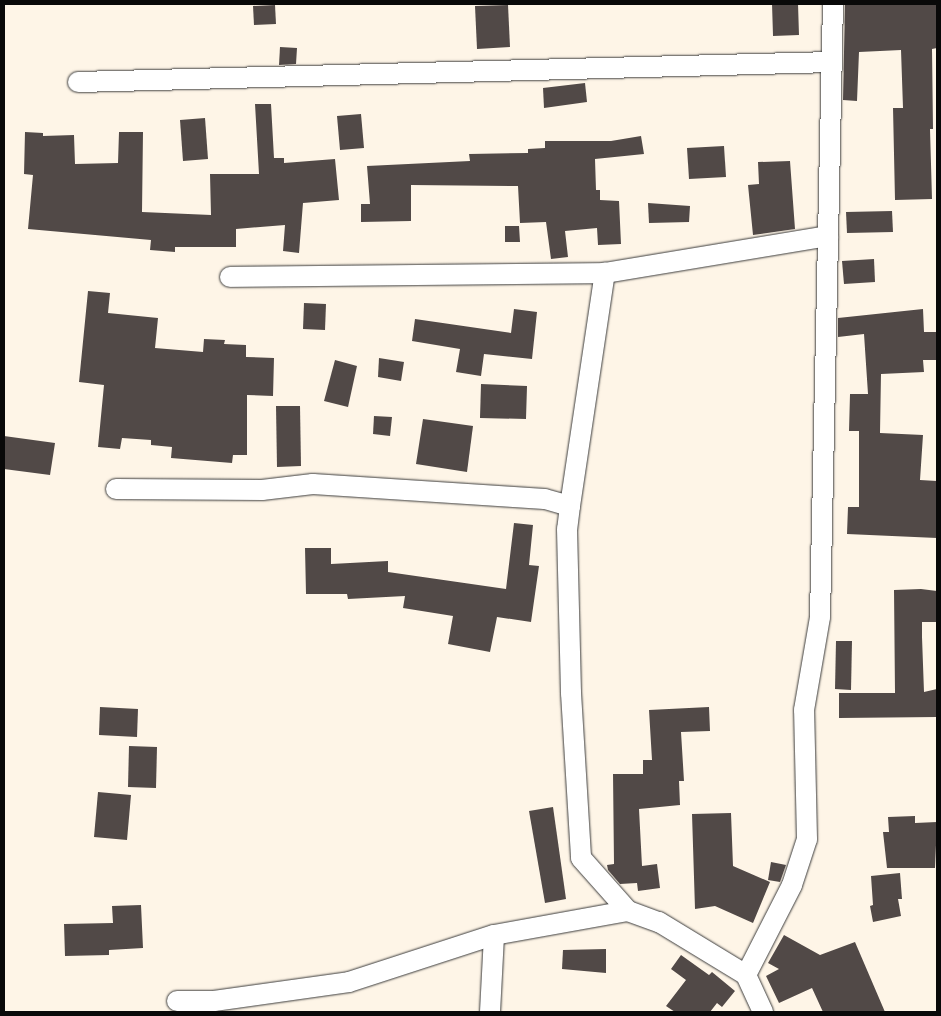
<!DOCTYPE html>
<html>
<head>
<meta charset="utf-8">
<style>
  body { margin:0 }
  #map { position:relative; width:941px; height:1016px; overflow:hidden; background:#fef5e7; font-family:"Source Serif 4",serif }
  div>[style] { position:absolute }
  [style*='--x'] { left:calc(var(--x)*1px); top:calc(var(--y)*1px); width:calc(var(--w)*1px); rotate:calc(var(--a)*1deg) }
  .building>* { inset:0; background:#514947 }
  .roads { filter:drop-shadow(0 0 1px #3c3c3c) drop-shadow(0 0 1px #3c3c3c) }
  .minor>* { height:20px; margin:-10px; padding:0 10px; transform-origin:10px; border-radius:10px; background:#fff }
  span { translate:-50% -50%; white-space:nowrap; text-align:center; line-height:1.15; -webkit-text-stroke:5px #fff; paint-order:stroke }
  .frame { position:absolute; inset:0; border:5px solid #090909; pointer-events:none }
</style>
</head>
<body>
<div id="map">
  <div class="building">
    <div style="clip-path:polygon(772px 4px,798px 4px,799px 35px,773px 36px)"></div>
    <div style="clip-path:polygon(845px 4px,936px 4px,937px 48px,932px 49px,933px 129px,930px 129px,932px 199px,895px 200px,893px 108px,903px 108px,901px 50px,859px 52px,857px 101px,843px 100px)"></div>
    <div style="clip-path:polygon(275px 5px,276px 24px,254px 25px,253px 6px)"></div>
    <div style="clip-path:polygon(508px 5px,510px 47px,477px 49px,475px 6px)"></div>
    <div style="clip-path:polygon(280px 47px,297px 48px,296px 64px,279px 65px)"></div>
    <div style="clip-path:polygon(585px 83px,587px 102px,544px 108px,543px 88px)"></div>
    <div style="clip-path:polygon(255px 104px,271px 104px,274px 158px,284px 158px,284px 163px,335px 159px,339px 200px,303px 203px,299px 253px,283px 251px,285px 225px,236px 229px,236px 247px,175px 247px,175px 252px,150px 250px,151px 240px,28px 229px,33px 175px,24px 174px,25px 132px,43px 133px,43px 136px,74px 135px,75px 164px,118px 163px,119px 132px,143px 132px,142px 212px,211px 215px,210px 174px,259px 174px)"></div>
    <div style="clip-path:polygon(361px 114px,364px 148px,340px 150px,337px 116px)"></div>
    <div style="clip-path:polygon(205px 118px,208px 159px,183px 161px,180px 120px)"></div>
    <div style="clip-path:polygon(641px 136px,644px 154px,595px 159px,596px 190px,600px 190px,600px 200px,619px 201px,621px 244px,598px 245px,597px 228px,565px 231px,568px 257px,551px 259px,546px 222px,520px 223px,518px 186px,411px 185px,411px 221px,361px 222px,361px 204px,370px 204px,367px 166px,470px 161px,469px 154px,528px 153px,528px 149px,545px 148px,545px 141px,611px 141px)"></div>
    <div style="clip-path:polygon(724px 146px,726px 177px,689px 179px,687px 148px)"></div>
    <div style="clip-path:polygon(790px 161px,795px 229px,753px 235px,748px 185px,759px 184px,758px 162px)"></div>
    <div style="clip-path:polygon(648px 203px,690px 206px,689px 222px,649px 223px)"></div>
    <div style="clip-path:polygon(892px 211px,893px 232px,847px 233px,846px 212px)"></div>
    <div style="clip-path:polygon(505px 226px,519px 226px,520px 242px,505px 242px)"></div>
    <div style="clip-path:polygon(874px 259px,875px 282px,844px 284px,842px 261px)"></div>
    <div style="clip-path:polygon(88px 291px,110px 293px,108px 313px,158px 318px,155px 348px,203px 352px,204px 339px,225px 340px,224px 344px,246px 345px,246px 357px,274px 358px,273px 396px,247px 395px,247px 455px,233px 455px,232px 463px,171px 458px,172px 447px,151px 445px,151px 440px,122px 438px,120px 449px,98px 447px,104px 385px,79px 382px)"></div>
    <div style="clip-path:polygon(304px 303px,326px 304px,325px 330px,303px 329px)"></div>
    <div style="clip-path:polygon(514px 309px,537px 312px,532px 359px,484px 354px,481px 376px,456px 372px,460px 349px,412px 341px,415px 319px,511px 333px)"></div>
    <div style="clip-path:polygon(923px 309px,924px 332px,937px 332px,937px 360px,923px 360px,924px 372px,881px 374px,880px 433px,923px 435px,920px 480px,937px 481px,937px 538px,847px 534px,848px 507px,859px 507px,859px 431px,849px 431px,850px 394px,868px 394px,864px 334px,838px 337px,838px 318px)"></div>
    <div style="clip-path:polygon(379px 358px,404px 362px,401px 381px,378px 377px)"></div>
    <div style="clip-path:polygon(335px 360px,357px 366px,348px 407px,324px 401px)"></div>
    <div style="clip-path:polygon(481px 384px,527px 386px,526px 419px,480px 418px)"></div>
    <div style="clip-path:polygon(276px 406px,300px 406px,301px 466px,277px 467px)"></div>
    <div style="clip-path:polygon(374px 416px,392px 417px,390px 436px,373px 434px)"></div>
    <div style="clip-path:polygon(423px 419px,473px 426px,467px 472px,416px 464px)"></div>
    <div style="clip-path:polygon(4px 436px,55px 443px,50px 475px,4px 469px)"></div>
    <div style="clip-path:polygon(514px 523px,533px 525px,529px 565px,539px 566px,531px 622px,497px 617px,490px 652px,448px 644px,453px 616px,403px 608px,405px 596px,348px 599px,347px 594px,306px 594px,305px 548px,331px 548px,331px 564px,388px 561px,388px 572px,506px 589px)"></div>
    <div style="clip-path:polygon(921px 589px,937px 591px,937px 622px,922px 622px,922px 637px,924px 692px,937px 689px,937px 717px,839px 718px,839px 693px,895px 693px,894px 590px)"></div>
    <div style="clip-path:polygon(836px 641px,852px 641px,851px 690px,835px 689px)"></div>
    <div style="clip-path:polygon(100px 707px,138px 709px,137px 737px,99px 735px)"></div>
    <div style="clip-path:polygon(709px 707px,710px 731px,681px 732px,684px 781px,679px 781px,680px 805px,639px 809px,642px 866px,657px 864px,660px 888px,638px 891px,637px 883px,620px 884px,608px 870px,607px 865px,614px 864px,613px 774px,643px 774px,643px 760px,652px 760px,649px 710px)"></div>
    <div style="clip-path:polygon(129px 746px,157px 747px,156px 788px,128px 787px)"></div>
    <div style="clip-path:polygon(98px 792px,131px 795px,127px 840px,94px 837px)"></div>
    <div style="clip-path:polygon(553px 807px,566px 899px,545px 903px,529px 811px)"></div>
    <div style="clip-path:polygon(731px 813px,733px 866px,770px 882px,753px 923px,715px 906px,695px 909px,692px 814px)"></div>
    <div style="clip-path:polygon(915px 816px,915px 823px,937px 822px,935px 868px,887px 868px,883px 832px,889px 832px,888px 817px)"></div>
    <div style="clip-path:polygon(771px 862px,786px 865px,780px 882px,768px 880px)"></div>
    <div style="clip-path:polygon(900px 873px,902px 899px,898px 899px,901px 916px,873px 922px,870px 906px,873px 905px,871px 876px)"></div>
    <div style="clip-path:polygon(141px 905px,143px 948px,109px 950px,109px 955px,65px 956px,64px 924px,113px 923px,112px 906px)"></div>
    <div style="clip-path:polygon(784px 935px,820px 955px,855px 942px,885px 1012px,823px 1012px,812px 988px,779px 1003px,766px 976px,779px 969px,768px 963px)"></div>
    <div style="clip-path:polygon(606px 949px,606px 973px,562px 969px,563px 950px)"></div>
    <div style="clip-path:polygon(681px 955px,709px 975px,712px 972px,735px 991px,722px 1007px,717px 1003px,710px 1012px,675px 1012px,666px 1006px,686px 980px,671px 969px)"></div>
  </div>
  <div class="roads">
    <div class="minor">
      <div style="--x:78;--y:82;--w:754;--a:-1.52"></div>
      <div style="--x:230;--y:277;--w:375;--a:-0.6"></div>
      <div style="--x:605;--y:273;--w:226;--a:-9.4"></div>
      <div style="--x:116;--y:489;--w:146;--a:0.4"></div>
      <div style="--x:262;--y:490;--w:51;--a:-6.7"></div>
      <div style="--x:313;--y:484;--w:232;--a:3.7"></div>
      <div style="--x:545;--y:499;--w:26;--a:16"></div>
      <div style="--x:570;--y:506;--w:23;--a:97"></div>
      <div style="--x:567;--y:529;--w:164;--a:88.6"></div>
      <div style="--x:571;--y:693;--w:165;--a:86.5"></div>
      <div style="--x:581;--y:858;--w:71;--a:48.4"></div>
      <div style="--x:628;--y:911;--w:33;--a:20"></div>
      <div style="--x:659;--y:922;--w:102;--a:31.3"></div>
      <div style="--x:746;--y:975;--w:41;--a:65.3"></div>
      <div style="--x:570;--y:506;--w:236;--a:-81.5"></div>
      <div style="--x:746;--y:975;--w:101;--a:-62.9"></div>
      <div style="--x:792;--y:885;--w:48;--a:-71.9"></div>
      <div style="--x:807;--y:839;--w:129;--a:-91.3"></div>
      <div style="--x:804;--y:710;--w:94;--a:-80.2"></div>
      <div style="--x:820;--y:617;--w:613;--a:-88.79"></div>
      <div style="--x:177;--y:1001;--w:37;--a:0"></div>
      <div style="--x:214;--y:1001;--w:136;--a:-8"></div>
      <div style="--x:349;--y:982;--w:152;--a:-18"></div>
      <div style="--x:494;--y:935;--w:136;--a:-10.2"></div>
      <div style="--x:490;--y:1012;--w:77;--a:-87"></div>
    </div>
  </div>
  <div class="frame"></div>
</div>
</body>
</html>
